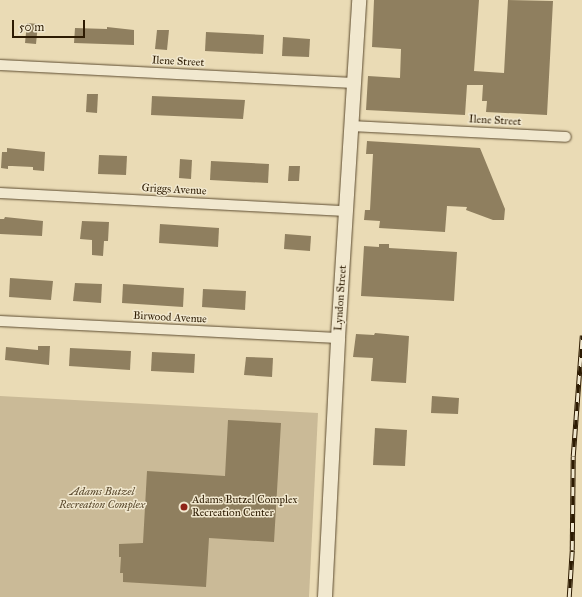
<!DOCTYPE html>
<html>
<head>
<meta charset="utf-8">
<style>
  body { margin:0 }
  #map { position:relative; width:582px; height:597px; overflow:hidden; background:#eadbb5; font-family:"IM FELL Great Primer",serif }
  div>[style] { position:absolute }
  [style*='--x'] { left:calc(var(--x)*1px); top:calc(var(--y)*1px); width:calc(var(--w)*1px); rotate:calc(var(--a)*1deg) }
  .green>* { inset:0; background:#caba97 }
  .building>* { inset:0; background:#8f7f5f }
  .roads { filter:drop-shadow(0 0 1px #5c4b2f) drop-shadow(0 0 1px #5c4b2f) }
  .street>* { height:10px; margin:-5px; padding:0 5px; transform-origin:5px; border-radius:5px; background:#f1e8cf }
  .secondary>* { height:14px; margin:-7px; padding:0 7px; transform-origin:7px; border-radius:7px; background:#f1e8cf }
  .rail>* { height:4.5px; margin-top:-2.25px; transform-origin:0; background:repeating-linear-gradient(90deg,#f1e8cf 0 9px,#2d1b02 0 18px); box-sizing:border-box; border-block:1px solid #2d1b02 }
  .dots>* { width:11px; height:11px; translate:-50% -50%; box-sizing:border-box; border:2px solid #f1e8cf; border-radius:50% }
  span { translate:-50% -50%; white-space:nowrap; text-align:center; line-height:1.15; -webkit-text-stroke:3px #f1e8cf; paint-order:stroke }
  .street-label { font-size:11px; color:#2d1b02 }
  .park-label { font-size:11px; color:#5c4b2f; font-style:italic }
  .poi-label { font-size:11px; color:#2d1b02 }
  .left { translate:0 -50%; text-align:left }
  .scale { position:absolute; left:12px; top:20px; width:73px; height:18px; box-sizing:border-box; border:2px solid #2d1b02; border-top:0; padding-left:5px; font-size:12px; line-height:14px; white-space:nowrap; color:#2d1b02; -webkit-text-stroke:3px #f1e8cf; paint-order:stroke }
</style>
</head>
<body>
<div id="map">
  <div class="green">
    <div style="clip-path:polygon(0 396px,318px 413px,309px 597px,0 597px)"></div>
  </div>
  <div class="building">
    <div style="clip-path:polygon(374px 0,479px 0,474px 71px,504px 73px,508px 0,553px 1px,547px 115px,486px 112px,487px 101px,482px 101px,483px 85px,467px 85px,465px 115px,366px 110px,368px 76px,400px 78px,401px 49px,372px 47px)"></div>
    <div style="clip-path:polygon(27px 23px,38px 24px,36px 44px,25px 43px)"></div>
    <div style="clip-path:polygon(107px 27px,134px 30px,134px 45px,74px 43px,75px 28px,107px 29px)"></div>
    <div style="clip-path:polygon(157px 30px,169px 30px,167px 50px,155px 49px)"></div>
    <div style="clip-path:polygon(206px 32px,264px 35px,263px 54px,205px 51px)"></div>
    <div style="clip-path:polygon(283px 37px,310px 39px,309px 57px,282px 56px)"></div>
    <div style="clip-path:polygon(87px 94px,98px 94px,97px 113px,86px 112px)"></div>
    <div style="clip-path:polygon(152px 96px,245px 100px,243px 119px,151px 115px)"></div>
    <div style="clip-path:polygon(367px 141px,480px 148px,505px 209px,504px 220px,493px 220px,466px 210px,467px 207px,447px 206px,445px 232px,379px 228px,380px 221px,364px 220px,365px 210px,370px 210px,373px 154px,366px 154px)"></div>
    <div style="clip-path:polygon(7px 148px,45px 152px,44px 171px,33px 170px,33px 167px,12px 166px,8px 166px,8px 169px,1px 168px,2px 152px,7px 152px)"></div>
    <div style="clip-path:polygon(99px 155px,127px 156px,126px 175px,98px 174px)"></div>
    <div style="clip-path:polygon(180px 159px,192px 160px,191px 179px,179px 178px)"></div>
    <div style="clip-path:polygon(211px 161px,269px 164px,268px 183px,210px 180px)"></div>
    <div style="clip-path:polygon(289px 166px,300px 166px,299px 181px,288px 181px)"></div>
    <div style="clip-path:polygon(5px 217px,43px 221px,42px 236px,0 234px,0 219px,4px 219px)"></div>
    <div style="clip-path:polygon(82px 221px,109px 222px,108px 241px,104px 241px,103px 256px,92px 255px,92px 240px,80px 239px)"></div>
    <div style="clip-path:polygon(160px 224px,219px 228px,218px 247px,159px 243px)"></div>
    <div style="clip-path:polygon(285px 234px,311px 236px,310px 251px,284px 249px)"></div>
    <div style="clip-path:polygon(379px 244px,389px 244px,389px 248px,457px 252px,454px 301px,361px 296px,364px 246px,379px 247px)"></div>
    <div style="clip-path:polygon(10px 278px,53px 281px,51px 300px,9px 297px)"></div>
    <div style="clip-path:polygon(75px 283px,102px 284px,101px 303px,73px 301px)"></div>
    <div style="clip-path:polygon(123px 284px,184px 288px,183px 307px,122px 303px)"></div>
    <div style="clip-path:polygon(203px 289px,246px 291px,245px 310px,202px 307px)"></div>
    <div style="clip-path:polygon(375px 333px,409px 336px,406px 383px,371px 381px,373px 358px,353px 357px,356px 334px,374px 335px)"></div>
    <div style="clip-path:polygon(38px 346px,50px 346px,49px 365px,5px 360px,6px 347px,38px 350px)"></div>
    <div style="clip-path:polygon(70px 348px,131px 351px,130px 370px,69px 366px)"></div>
    <div style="clip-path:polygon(152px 352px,195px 354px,194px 373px,151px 371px)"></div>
    <div style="clip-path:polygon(246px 357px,273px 358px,272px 377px,244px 375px)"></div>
    <div style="clip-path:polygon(432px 396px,459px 398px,458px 414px,431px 413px)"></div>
    <div style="clip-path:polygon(228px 420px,281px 423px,274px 542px,209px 538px,206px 587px,123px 582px,123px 573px,120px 573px,121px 557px,119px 557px,119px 544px,143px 543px,147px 471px,225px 476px)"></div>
    <div style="clip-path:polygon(375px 428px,407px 430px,405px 466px,373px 465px)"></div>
  </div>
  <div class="roads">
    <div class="street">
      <div style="--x:0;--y:65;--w:354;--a:2.9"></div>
      <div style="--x:351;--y:126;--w:215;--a:2.9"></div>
      <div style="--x:0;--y:193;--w:346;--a:3"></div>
      <div style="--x:0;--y:321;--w:338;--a:2.9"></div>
    </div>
    <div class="secondary">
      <div style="--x:325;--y:597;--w:259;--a:-87.1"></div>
      <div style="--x:338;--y:338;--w:339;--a:-86.4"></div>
    </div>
  </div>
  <div class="rail">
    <div style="--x:569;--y:597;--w:47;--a:-86.3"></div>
    <div style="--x:572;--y:550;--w:94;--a:-89.4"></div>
    <div style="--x:573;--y:456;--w:121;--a:-85.7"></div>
  </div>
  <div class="dots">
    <div style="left:184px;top:507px;background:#8f2418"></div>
  </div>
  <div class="street-label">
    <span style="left:178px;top:62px;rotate:3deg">Ilene Street</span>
    <span style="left:495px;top:121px;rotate:3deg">Ilene Street</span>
    <span style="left:174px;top:190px;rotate:3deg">Griggs Avenue</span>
    <span style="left:341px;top:298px;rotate:-86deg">Lyndon Street</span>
    <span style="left:170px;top:318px;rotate:3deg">Birwood Avenue</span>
  </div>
  <div class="park-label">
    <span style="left:102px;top:499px">Adams Butzel<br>Recreation Complex</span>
  </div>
  <div class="poi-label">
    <span class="left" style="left:192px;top:507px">Adams Butzel Complex<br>Recreation Center</span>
  </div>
  <div class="scale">50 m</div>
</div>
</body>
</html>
